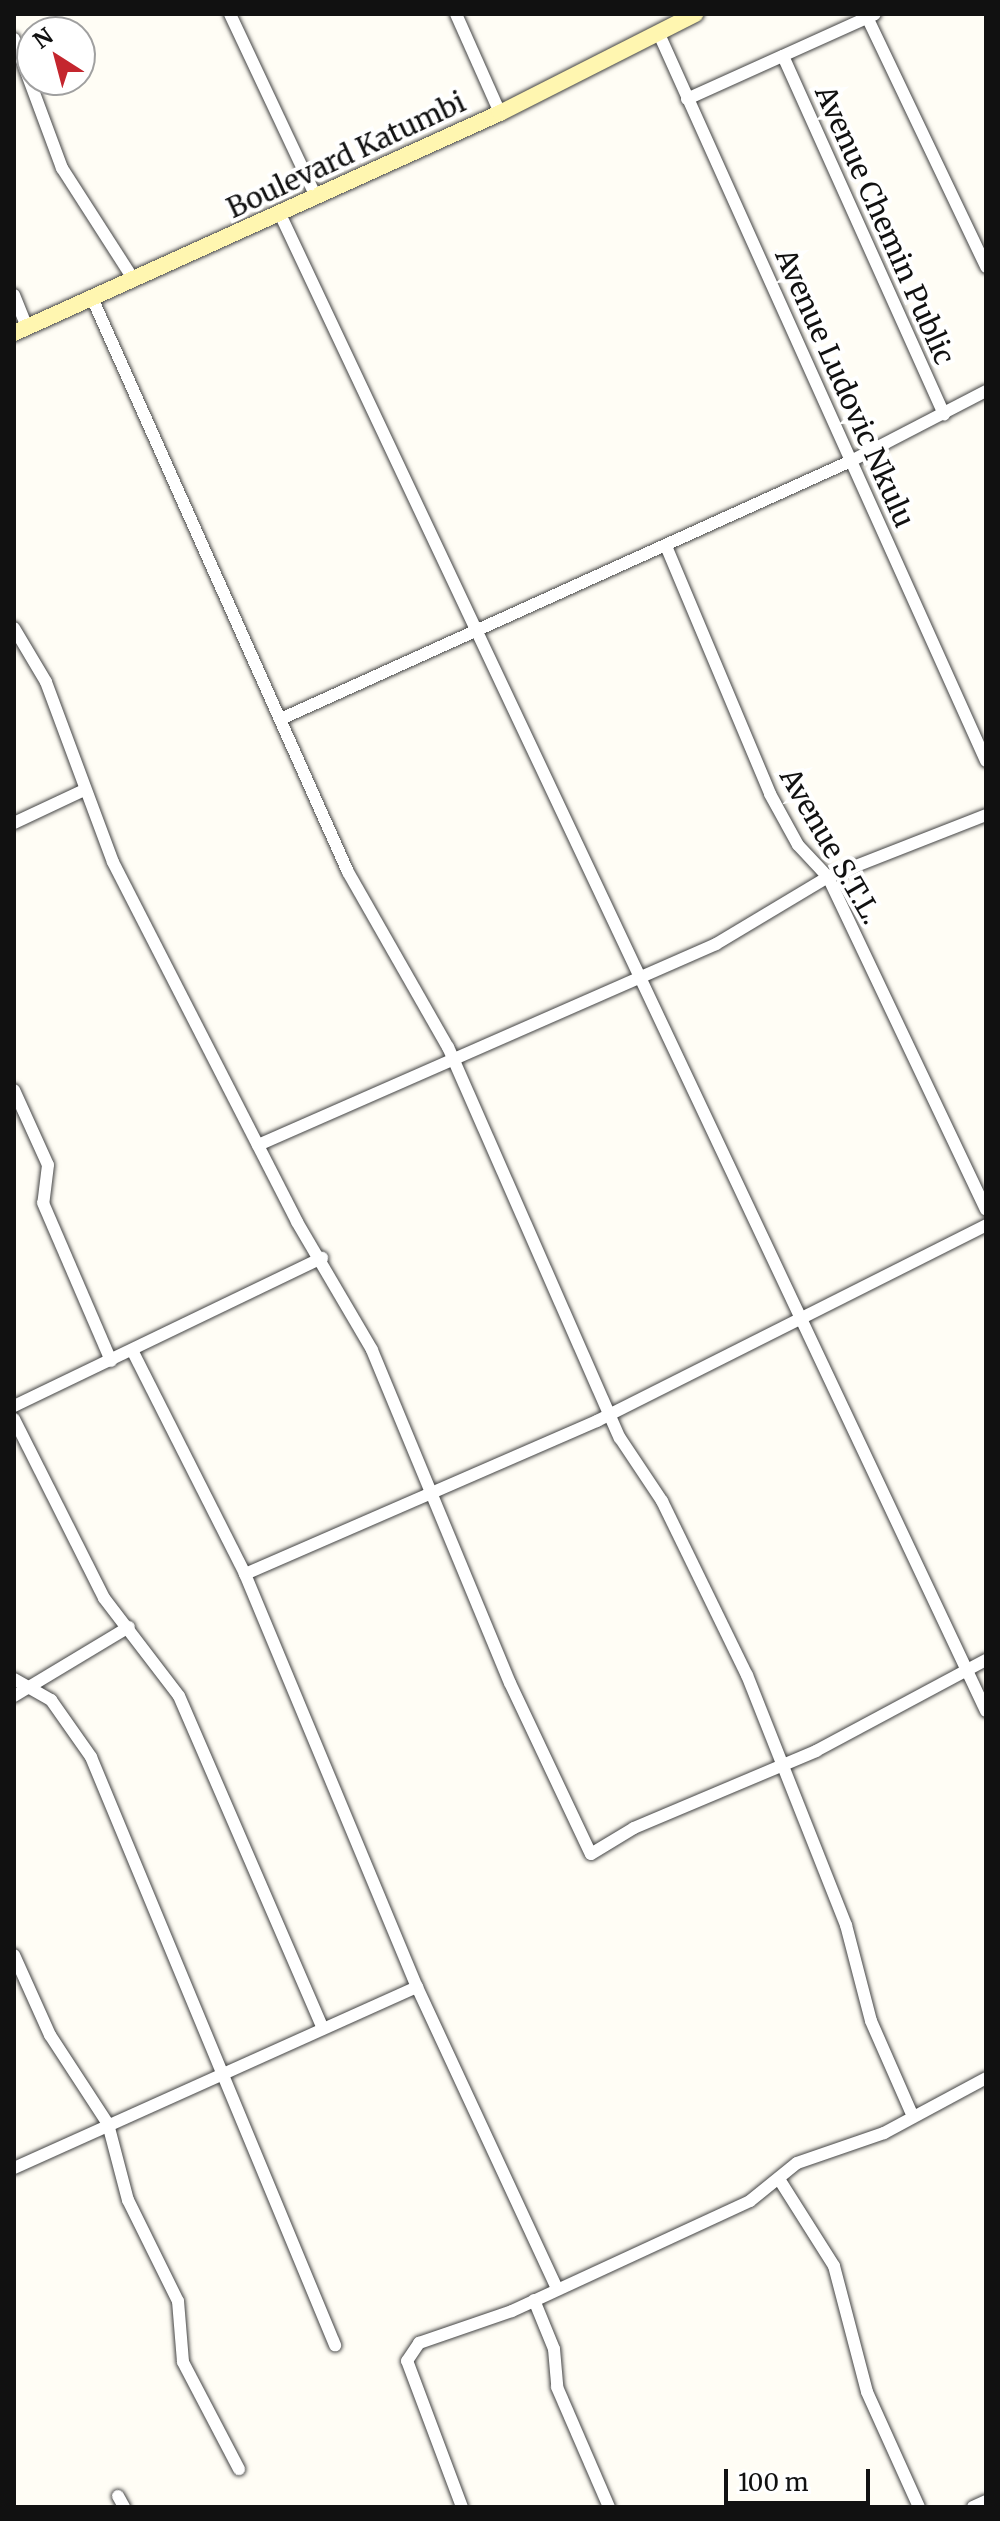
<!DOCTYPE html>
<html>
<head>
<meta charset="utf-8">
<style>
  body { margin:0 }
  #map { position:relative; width:1000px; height:2521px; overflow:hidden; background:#fffdf5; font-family:Merriweather,serif }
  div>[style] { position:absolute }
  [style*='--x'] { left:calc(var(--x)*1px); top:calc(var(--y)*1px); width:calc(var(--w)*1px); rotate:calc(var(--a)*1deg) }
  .roads { filter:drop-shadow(0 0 2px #444) drop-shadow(0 0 2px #444) }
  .street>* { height:12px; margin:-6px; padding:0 6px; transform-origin:6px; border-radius:6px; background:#fff }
  .secondary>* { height:16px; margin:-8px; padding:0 8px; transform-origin:8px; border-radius:8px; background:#fff6b0 }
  span { translate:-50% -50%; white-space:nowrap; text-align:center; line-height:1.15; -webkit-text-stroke:8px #fff; paint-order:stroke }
  .street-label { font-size:28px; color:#111 }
  .frame { position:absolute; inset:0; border:16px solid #111; pointer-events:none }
  .north { position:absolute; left:16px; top:16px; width:80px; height:80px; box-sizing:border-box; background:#fff; border:2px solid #a0a0a0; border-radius:50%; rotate:324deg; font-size:22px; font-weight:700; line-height:32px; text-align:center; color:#111 }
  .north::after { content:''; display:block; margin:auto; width:28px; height:36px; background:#c4262e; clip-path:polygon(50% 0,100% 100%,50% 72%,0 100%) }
  .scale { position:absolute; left:724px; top:2469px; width:146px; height:36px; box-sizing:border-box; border:4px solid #111; border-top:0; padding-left:10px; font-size:24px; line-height:28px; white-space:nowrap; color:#111; -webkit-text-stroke:6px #fff; paint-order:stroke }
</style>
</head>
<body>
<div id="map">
  <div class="roads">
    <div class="street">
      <div style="--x:230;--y:14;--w:202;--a:64.8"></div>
      <div style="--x:456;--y:14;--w:108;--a:66"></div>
      <div style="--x:867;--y:17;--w:277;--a:64.5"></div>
      <div style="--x:659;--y:34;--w:797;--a:65.78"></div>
      <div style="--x:14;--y:39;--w:138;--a:69.6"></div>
      <div style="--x:62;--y:168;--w:133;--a:57.3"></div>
      <div style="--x:783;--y:56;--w:393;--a:65.8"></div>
      <div style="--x:687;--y:99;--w:206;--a:-24.3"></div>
      <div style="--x:280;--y:214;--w:1655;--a:64.75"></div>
      <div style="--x:14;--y:295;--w:35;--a:68"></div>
      <div style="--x:93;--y:300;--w:626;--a:65.97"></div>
      <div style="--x:348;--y:872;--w:202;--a:60.3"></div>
      <div style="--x:448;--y:1047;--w:427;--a:66.3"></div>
      <div style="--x:620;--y:1438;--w:76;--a:56.3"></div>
      <div style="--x:662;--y:1501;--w:194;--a:64"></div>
      <div style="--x:747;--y:1675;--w:269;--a:68.4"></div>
      <div style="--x:846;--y:1925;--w:99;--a:75.4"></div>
      <div style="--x:871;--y:2021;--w:99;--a:66.3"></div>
      <div style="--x:666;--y:546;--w:269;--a:67.2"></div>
      <div style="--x:770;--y:794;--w:58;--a:61.2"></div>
      <div style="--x:798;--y:845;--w:44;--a:46.8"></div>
      <div style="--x:828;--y:877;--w:368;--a:64.6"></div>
      <div style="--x:14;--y:628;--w:63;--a:59.3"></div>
      <div style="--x:46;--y:682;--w:192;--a:69.6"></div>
      <div style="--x:113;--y:862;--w:404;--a:62.9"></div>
      <div style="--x:297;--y:1222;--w:148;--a:59.6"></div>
      <div style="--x:372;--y:1350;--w:360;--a:67.5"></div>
      <div style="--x:510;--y:1683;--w:189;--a:64.7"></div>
      <div style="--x:591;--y:1854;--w:50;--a:-31.2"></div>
      <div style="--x:634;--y:1828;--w:198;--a:-22.9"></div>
      <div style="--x:816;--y:1751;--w:193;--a:-28.2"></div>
      <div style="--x:283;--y:718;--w:623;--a:-24.35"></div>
      <div style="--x:851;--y:461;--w:152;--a:-27.4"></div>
      <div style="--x:14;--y:823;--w:75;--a:-25.2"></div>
      <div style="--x:14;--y:1090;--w:82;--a:65.6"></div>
      <div style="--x:48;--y:1165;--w:38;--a:97"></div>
      <div style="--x:43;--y:1203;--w:172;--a:66.7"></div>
      <div style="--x:258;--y:1145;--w:500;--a:-23.69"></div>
      <div style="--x:716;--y:944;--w:131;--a:-30.9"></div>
      <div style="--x:828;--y:877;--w:170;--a:-21.4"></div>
      <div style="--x:133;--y:1352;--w:249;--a:63.2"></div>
      <div style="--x:245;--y:1574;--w:447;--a:67.4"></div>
      <div style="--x:417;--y:1987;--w:333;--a:65.1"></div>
      <div style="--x:14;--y:1406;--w:342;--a:-25.7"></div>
      <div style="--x:14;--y:1419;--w:200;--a:63.3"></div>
      <div style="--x:104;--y:1598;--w:123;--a:52.6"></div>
      <div style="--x:179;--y:1696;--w:360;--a:66.6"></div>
      <div style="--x:245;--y:1574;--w:384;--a:-23.5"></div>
      <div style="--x:597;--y:1421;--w:436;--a:-26.7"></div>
      <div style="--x:14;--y:1679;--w:43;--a:29.6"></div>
      <div style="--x:51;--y:1700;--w:70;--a:54.9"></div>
      <div style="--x:91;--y:1757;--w:637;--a:67.46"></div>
      <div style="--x:14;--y:1696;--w:134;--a:-31"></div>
      <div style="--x:14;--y:1955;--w:88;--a:65.8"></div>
      <div style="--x:50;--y:2035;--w:106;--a:56.9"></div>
      <div style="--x:108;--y:2124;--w:79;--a:75.3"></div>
      <div style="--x:128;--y:2200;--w:113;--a:63.7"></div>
      <div style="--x:178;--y:2301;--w:61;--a:85.3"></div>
      <div style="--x:183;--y:2362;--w:121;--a:62.4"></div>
      <div style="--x:14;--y:2168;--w:442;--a:-24.2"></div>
      <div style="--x:779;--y:2179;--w:103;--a:57.7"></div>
      <div style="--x:834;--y:2266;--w:130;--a:75.3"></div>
      <div style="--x:867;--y:2392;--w:126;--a:65.7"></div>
      <div style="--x:534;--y:2300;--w:53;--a:67.8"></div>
      <div style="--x:554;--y:2349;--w:38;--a:85"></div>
      <div style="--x:557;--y:2387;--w:131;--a:66.6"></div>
      <div style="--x:118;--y:2496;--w:13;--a:61"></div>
      <div style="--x:462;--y:2507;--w:156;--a:-110.6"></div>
      <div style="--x:407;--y:2361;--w:22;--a:-56"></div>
      <div style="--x:419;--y:2343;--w:98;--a:-19"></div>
      <div style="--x:512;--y:2311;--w:262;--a:-24.8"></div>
      <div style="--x:750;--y:2201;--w:60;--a:-39"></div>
      <div style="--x:797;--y:2163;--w:92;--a:-19"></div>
      <div style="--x:884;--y:2133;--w:116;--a:-28.3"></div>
      <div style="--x:973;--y:2507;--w:14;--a:-25"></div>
    </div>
    <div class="secondary">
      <div style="--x:14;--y:333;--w:533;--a:-24.36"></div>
      <div style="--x:500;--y:113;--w:219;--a:-26.9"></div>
    </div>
  </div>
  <div class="street-label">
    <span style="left:346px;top:155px;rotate:-25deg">Boulevard Katumbi</span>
    <span style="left:885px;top:225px;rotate:66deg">Avenue Chemin Public</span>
    <span style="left:845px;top:388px;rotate:66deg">Avenue Ludovic Nkulu</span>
    <span style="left:831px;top:846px;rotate:60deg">Avenue S.T.L.</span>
  </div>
  <div class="frame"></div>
  <div class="north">N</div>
  <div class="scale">100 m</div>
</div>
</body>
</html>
